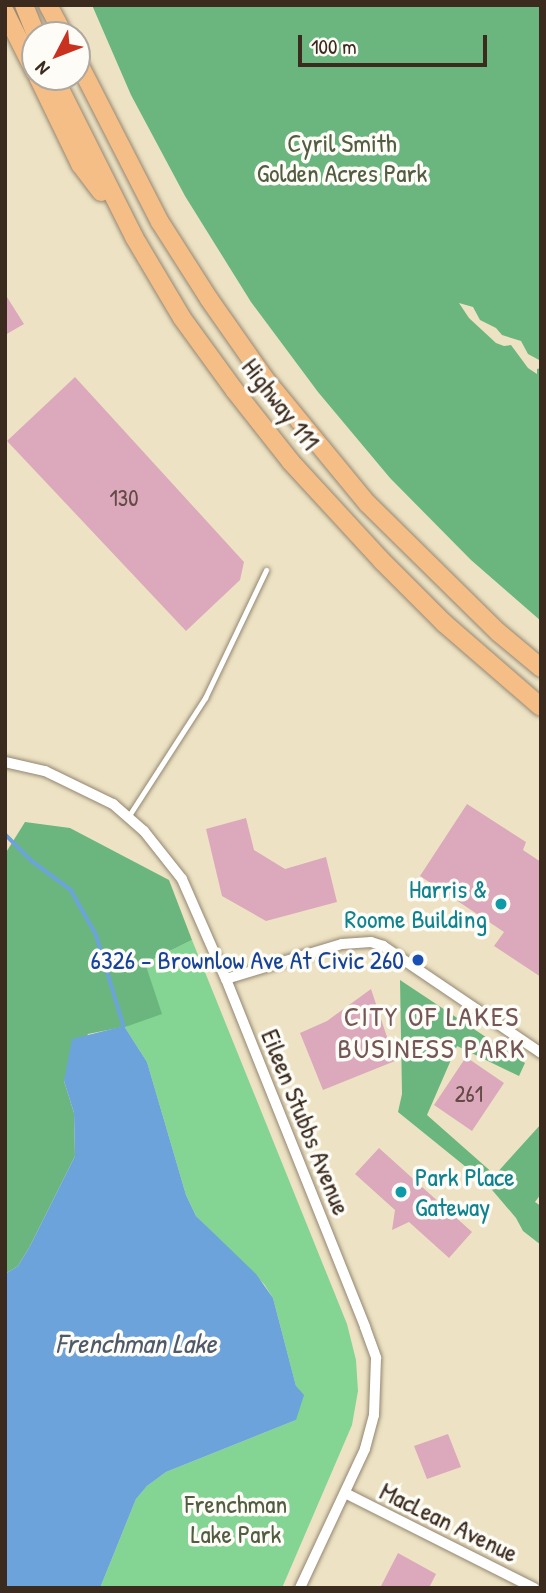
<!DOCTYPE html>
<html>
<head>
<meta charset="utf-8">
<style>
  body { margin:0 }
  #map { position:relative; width:546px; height:1593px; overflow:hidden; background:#ede3c4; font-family:"Patrick Hand",sans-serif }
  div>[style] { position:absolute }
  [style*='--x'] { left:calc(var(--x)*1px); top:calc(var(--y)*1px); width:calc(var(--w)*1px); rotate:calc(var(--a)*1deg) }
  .green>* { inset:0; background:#84d494 }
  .forest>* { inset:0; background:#6bb67e }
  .water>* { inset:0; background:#6ba3da }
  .stream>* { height:3.5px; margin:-1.75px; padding:0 1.75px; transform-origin:1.75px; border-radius:1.75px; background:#6ba3da }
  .building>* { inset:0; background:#dba9bb }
  .roads { filter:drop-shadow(0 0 2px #948671) drop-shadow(0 0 2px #948671) }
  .lane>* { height:5px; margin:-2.5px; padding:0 2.5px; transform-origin:2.5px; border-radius:2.5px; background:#fff }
  .street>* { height:10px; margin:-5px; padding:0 5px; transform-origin:5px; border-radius:5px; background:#fff }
  .highway>* { height:18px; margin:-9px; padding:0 9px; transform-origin:9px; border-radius:9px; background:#f6be87 }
  .dots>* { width:19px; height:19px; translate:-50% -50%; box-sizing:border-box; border:4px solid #fdfcf7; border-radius:50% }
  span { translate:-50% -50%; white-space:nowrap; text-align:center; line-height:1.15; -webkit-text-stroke:7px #fdfcf7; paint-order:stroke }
  .number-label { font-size:23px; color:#634a45 }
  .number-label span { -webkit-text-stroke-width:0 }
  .park-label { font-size:26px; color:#515d41 }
  .street-label { font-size:26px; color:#3b2a1e }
  .culture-label { font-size:26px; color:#0d838f }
  .right { translate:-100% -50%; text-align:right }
  .left { translate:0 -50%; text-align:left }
  .transit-label { font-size:26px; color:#164399 }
  .neighbourhood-label { font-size:28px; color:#735655; letter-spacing:2px }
  .water-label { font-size:28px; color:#4e5a69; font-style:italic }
  .frame { position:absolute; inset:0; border:7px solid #3b2a1e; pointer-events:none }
  .north { position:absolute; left:21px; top:21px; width:70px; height:70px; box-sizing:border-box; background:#fdfcf7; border:2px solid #afa8a0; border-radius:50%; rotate:228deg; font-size:19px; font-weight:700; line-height:28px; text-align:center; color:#3b2a1e }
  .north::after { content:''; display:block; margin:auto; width:24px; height:32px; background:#c8321e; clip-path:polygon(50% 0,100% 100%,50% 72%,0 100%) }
  .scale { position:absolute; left:298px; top:35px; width:189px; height:32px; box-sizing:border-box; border:4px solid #3b2a1e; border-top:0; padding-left:9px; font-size:21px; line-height:24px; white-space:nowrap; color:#3b2a1e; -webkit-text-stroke:5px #fdfcf7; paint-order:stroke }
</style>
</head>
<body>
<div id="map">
  <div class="green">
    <div style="clip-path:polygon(192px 940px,347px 1324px,356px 1360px,358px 1391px,352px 1425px,282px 1588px,100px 1588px,136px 1499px,147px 1486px,166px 1472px,296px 1420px,296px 1386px,273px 1298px,264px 1284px,196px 1216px,186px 1195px,147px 1062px,124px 1026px,128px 1026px,145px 963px)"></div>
  </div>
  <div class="forest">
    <div style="clip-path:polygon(92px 5px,541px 5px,541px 361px,528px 354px,521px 341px,502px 335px,496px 328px,480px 320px,473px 307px,459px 303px,469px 318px,496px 343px,504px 346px,511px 345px,528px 368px,537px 374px,537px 369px,541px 368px,541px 621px,471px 560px,390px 478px,318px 392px,251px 302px,185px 196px,131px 95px)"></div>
    <div style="clip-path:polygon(25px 822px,70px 828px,169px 880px,192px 940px,145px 963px,162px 1014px,128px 1026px,88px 1034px,64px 1081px,74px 1113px,75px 1156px,30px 1246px,18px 1266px,5px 1274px,5px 854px)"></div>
    <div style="clip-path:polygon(400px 980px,525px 1063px,519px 1076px,457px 1046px,427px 1115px,495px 1175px,541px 1124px,541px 1194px,535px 1202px,541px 1206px,541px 1245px,523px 1231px,516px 1218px,487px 1184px,398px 1112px,402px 1094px)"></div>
  </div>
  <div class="water">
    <div style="clip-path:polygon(124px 1026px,147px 1062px,186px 1195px,196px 1216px,256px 1274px,273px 1298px,296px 1386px,304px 1395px,296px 1420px,166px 1472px,147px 1486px,136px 1499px,100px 1588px,5px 1588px,5px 1274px,18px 1266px,30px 1246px,75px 1156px,74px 1113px,64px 1081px,72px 1039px)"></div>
  </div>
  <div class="stream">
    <div style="--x:5;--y:834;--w:38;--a:45"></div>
    <div style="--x:32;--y:861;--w:49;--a:36.6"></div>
    <div style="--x:71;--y:890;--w:51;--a:60.4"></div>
    <div style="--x:96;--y:934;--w:96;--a:73.1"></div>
  </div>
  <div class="building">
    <div style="clip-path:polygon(5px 294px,24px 324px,5px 335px)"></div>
    <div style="clip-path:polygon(75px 377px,244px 562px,240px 580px,186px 631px,7px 441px)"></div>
    <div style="clip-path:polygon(467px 804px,526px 842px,523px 850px,541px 862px,541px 977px,494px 946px,504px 932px,420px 876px)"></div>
    <div style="clip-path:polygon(246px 818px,254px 850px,285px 869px,326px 857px,337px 902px,266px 921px,222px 896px,206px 829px)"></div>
    <div style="clip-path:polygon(371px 989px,395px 1061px,323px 1090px,300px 1033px,327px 1021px)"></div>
    <div style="clip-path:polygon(466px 1057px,504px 1083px,472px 1131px,434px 1105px)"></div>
    <div style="clip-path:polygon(379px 1148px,472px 1232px,449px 1258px,409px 1222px,392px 1230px,395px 1210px,355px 1174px)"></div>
    <div style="clip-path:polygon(448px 1434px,461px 1467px,427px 1479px,414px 1446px)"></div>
    <div style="clip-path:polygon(398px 1553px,436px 1574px,429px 1588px,380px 1588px)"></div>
  </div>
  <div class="roads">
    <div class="lane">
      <div style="--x:128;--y:817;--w:142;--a:-57.1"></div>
      <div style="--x:205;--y:698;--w:142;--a:-64.5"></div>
    </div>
    <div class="street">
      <div style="--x:5;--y:762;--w:41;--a:12.7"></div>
      <div style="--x:45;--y:771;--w:76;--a:25.9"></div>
      <div style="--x:113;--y:804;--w:41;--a:41.1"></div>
      <div style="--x:144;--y:831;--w:61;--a:51.6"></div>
      <div style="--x:182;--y:879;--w:109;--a:66.3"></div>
      <div style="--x:226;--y:979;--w:375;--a:68.2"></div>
      <div style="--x:365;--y:1327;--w:33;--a:70"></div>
      <div style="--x:376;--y:1358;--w:57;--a:92"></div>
      <div style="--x:374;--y:1415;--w:35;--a:105"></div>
      <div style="--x:365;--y:1449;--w:153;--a:115.1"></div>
      <div style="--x:226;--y:979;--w:121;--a:-16.8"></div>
      <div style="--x:342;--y:944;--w:29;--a:-4"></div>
      <div style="--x:371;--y:942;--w:13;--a:18"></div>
      <div style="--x:383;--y:946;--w:191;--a:34.1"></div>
      <div style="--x:345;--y:1493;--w:212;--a:26.7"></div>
    </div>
    <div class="highway">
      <div style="--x:24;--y:5;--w:32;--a:68"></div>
      <div style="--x:48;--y:5;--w:34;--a:62"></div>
      <div style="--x:5;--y:12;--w:67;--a:63.4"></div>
      <div style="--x:77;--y:60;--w:182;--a:62.9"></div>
      <div style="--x:160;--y:222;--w:91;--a:57.5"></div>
      <div style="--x:209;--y:299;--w:98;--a:55"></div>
      <div style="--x:265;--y:379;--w:161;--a:50.6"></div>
      <div style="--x:367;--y:503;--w:184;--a:44.6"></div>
      <div style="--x:498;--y:632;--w:56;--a:39.9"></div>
      <div style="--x:38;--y:77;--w:97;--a:64.2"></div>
      <div style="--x:80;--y:164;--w:35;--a:53"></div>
      <div style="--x:54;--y:77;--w:179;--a:63.4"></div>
      <div style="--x:134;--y:237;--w:94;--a:59.3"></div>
      <div style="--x:182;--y:318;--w:90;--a:54"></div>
      <div style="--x:235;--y:391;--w:90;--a:51.7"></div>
      <div style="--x:291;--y:462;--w:134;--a:47.4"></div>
      <div style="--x:382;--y:561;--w:88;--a:45"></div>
      <div style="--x:444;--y:623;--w:128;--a:40.9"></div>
    </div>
  </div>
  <div class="dots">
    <div style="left:501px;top:904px;background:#0f9aa8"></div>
    <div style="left:418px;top:960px;background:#1a4fb4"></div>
    <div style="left:401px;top:1192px;background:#0f9aa8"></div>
  </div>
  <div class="number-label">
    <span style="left:124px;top:498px">130</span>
    <span style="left:469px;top:1094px">261</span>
  </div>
  <div class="park-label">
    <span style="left:342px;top:158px">Cyril Smith<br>Golden Acres Park</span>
    <span style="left:236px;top:1519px">Frenchman<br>Lake Park</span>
  </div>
  <div class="street-label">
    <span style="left:281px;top:404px;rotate:52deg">Highway 111</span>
    <span style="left:306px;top:1122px;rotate:68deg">Eileen Stubbs Avenue</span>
    <span style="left:449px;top:1522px;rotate:26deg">MacLean Avenue</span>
  </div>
  <div class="culture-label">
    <span class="right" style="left:487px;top:904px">Harris &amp;<br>Roome Building</span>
    <span class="left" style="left:415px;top:1192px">Park Place<br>Gateway</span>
  </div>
  <div class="transit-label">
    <span class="right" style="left:404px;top:960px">6326 - Brownlow Ave At Civic 260</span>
  </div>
  <div class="neighbourhood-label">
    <span style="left:432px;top:1032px">CITY OF LAKES<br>BUSINESS PARK</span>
  </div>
  <div class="water-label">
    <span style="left:136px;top:1343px">Frenchman Lake</span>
  </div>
  <div class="frame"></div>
  <div class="north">N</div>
  <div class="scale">100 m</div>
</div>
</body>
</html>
